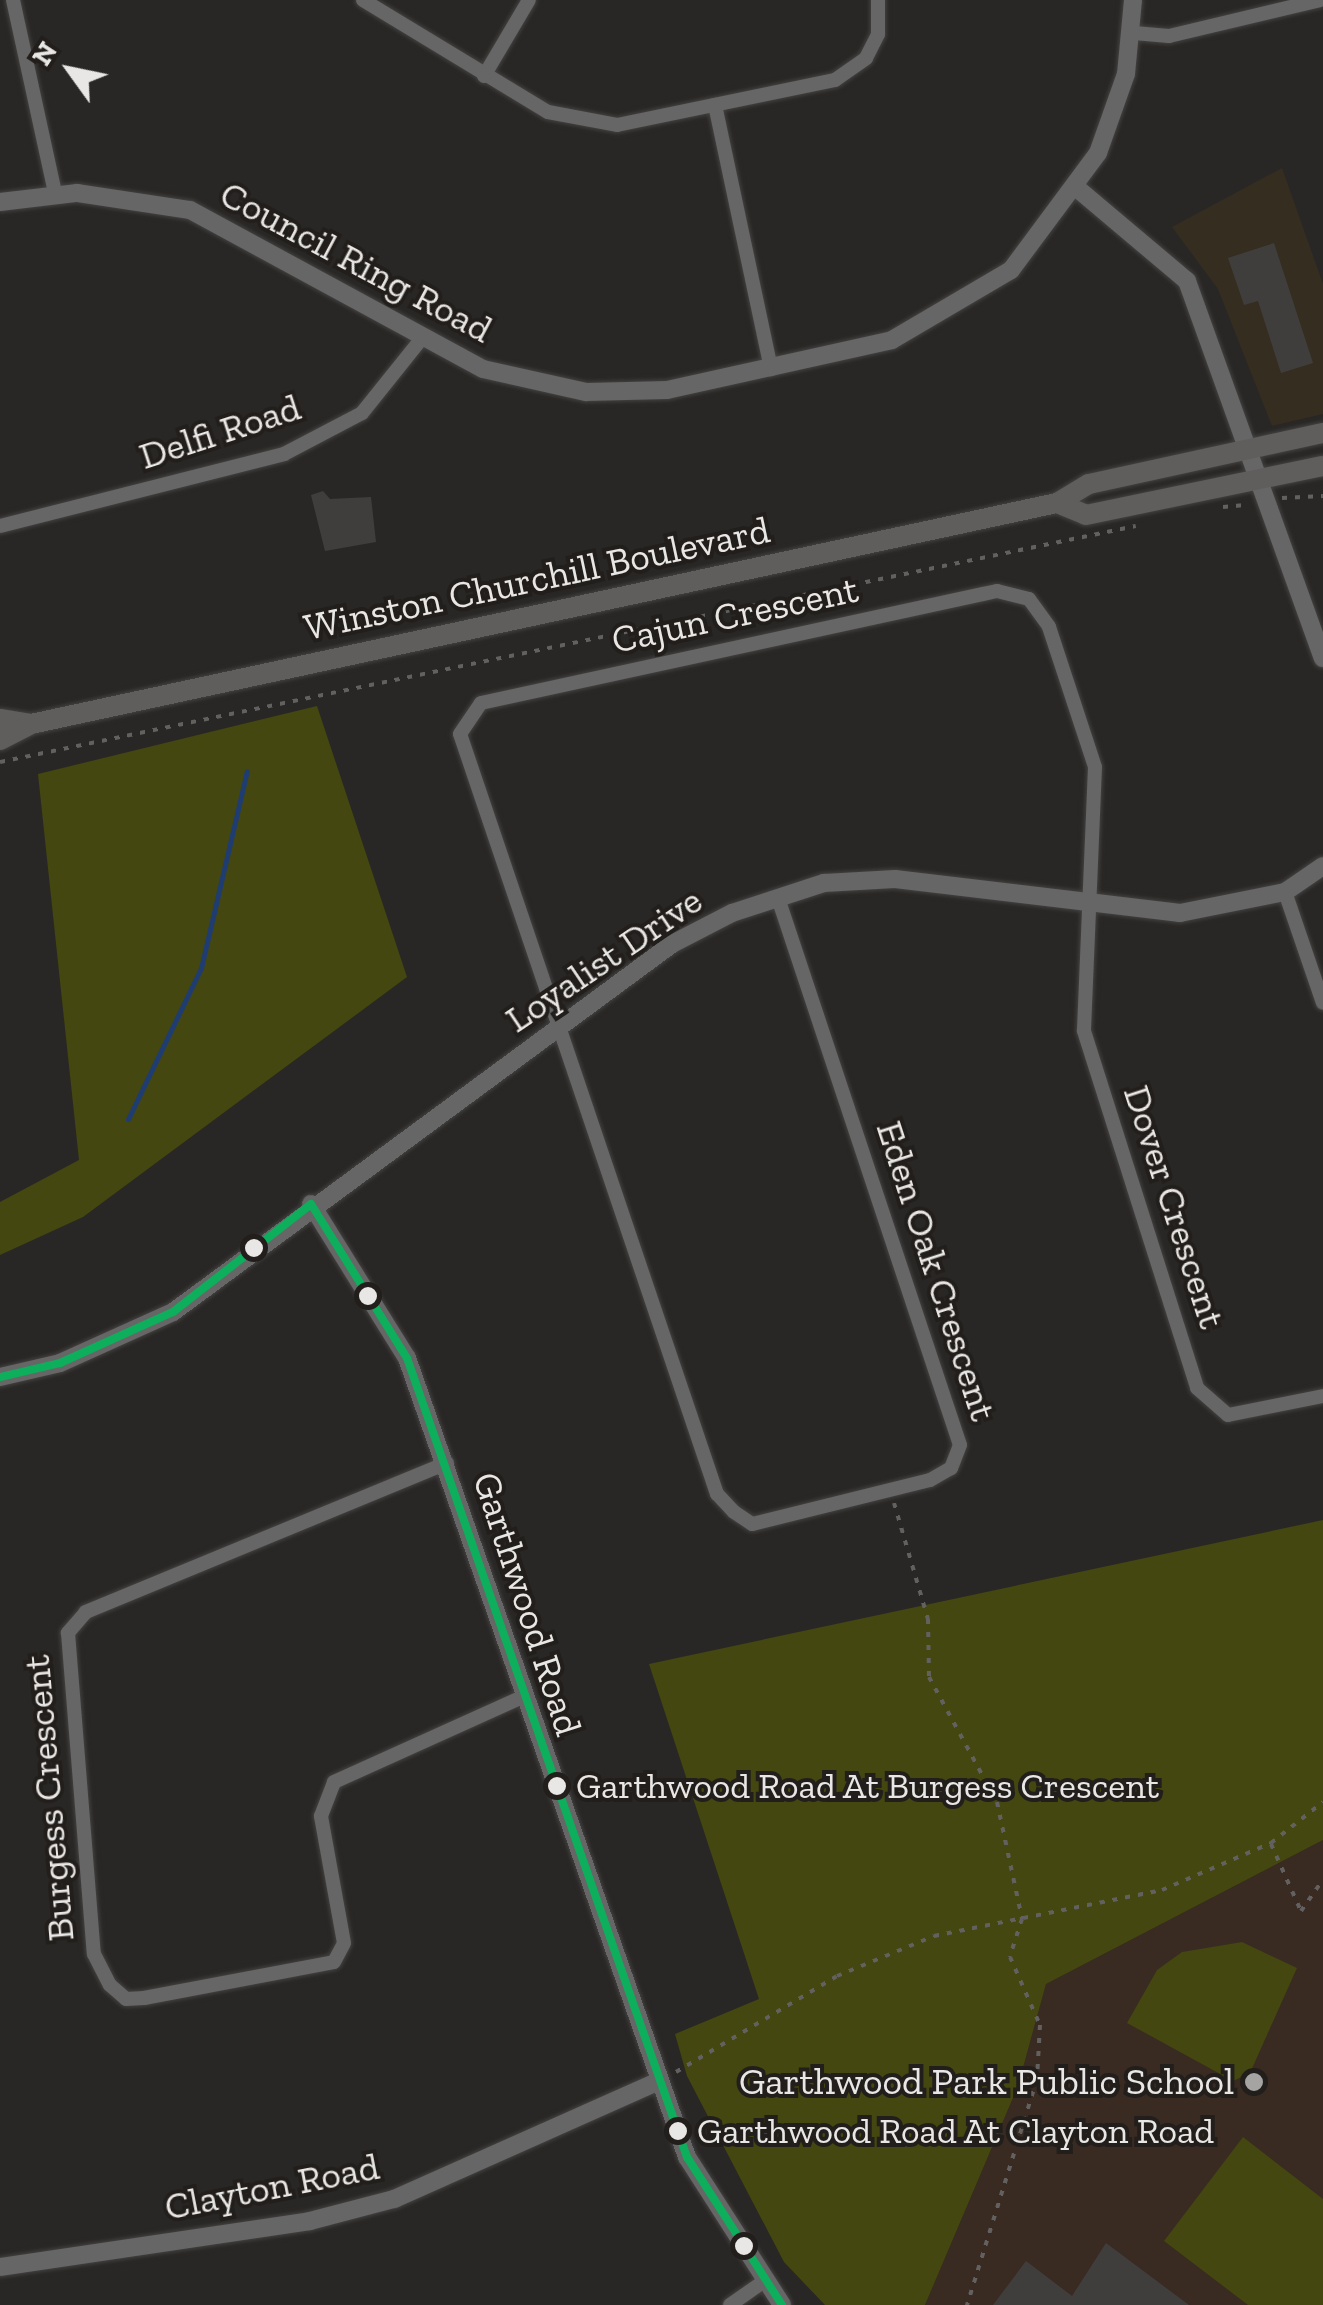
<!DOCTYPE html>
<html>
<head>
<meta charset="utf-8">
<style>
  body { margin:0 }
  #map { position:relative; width:1323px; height:2305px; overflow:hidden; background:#292725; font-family:"Zilla Slab",serif }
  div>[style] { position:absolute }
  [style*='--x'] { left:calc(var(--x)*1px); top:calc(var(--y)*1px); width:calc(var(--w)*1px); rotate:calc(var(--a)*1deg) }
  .commercial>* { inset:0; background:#352d1f }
  .education>* { inset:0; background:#392a22 }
  .green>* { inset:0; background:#444710 }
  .stream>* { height:5px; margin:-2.5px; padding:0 2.5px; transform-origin:2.5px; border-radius:2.5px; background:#203d71 }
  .building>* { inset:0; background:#403e3d }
  .path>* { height:4px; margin-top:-2px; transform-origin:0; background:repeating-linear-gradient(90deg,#626160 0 5px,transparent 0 13px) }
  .roads { filter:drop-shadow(0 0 2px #434241) drop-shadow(0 0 2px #434241) }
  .minor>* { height:14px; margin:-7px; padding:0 7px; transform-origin:7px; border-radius:7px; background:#676666 }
  .tertiary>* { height:18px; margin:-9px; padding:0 9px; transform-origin:9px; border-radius:9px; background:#676666 }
  .secondary>* { height:20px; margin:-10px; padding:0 10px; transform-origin:10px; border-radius:10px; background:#605e5d }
  .bus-1>* { height:8px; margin:-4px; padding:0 4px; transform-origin:4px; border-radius:4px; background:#0daf5c }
  .dots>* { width:28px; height:28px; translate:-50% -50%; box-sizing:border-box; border:5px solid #211e1b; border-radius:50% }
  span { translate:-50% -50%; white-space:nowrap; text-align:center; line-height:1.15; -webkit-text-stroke:8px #211e1b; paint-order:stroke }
  .bus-label { font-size:36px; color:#e9e7e5 }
  .left { translate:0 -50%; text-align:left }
  .street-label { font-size:38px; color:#e9e7e5 }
  .poi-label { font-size:38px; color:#e9e7e5 }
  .right { translate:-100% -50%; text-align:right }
  .north { position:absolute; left:20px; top:20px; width:100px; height:100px; -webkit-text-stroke:8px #211e1b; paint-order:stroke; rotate:303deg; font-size:28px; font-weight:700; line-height:40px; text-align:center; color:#e9e7e5 }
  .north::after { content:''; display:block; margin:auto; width:35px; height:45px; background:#e9e7e5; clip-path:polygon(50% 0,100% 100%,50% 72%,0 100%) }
</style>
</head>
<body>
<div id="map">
  <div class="commercial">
    <div style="clip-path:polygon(1282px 168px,1323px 284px,1323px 414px,1272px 426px,1218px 289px,1172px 227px)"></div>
  </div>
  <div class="education">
    <div style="clip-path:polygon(1323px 1840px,1323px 2305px,925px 2305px,1018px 2086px,1046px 1984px)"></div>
  </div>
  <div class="green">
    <div style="clip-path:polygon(317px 706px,407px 977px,83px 1217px,0 1255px,0 1202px,79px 1160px,38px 774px)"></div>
    <div style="clip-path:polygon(1323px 1520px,1323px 1840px,1046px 1984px,1018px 2086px,925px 2305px,825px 2305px,784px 2262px,687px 2076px,675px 2034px,759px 1999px,649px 1664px)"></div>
    <div style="clip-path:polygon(1242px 1942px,1297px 1968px,1250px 2073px,1233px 2081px,1127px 2023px,1157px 1970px,1182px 1952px)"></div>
    <div style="clip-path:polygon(1243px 2137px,1323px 2199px,1323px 2305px,1248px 2305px,1164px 2241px)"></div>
  </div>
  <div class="stream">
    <div style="--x:128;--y:1119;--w:168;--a:-64.2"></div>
    <div style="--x:201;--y:968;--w:202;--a:-76.9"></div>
  </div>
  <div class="building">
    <div style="clip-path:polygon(1274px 243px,1313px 363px,1281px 373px,1258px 301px,1244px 305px,1228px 258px)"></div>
    <div style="clip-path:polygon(323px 491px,330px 499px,371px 497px,376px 542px,325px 551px,311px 495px)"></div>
    <div style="clip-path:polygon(1106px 2243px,1189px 2305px,993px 2305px,1026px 2261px,1072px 2296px)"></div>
  </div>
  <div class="path">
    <div style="--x:1282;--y:498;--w:41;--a:-2.8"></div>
    <div style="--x:1223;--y:507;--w:25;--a:-5"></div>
    <div style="--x:0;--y:762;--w:1160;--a:-11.74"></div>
    <div style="--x:894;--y:1503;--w:121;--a:73.7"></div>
    <div style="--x:928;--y:1619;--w:58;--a:89"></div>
    <div style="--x:929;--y:1677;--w:142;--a:61.5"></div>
    <div style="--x:997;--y:1802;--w:120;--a:77.9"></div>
    <div style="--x:1022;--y:1919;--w:40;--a:108"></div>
    <div style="--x:1010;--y:1957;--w:74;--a:66.2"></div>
    <div style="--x:1040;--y:2025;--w:54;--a:93.2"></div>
    <div style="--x:1037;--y:2079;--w:237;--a:107.2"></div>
    <div style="--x:1271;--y:1844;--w:73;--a:65.9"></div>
    <div style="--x:1301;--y:1911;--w:39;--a:-55"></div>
    <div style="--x:676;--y:2072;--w:187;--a:-30.8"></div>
    <div style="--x:837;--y:1976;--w:105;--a:-22.4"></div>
    <div style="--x:934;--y:1936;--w:233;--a:-11.4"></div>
    <div style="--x:1162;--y:1890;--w:119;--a:-23.3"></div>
    <div style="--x:1271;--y:1843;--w:66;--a:-38.3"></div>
  </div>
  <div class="roads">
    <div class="minor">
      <div style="--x:13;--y:0;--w:198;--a:77.7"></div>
      <div style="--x:363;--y:0;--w:216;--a:31.2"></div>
      <div style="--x:548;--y:112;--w:70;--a:10.7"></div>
      <div style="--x:617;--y:125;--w:223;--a:-11.7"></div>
      <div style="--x:835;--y:80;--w:38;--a:-35"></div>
      <div style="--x:866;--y:58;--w:27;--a:-63"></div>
      <div style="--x:878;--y:34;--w:34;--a:-90"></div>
      <div style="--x:1134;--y:33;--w:35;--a:5"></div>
      <div style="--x:1169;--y:36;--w:155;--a:-13.4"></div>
      <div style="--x:484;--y:76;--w:88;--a:-59.4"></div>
      <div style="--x:715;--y:105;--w:270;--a:78"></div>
      <div style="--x:0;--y:526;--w:293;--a:-14.2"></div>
      <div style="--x:284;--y:454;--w:88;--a:-27.7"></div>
      <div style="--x:362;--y:413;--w:96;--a:-51.3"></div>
      <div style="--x:1285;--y:892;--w:117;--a:71.1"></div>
      <div style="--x:778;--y:898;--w:576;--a:71.6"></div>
      <div style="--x:960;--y:1445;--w:25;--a:111"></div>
      <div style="--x:951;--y:1468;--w:24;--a:150"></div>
      <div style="--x:930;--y:1480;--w:183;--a:166.1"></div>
      <div style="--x:752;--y:1524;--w:22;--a:-146"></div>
      <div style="--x:734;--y:1512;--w:25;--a:-133"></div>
      <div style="--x:717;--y:1494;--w:802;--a:-108.68"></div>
      <div style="--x:460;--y:734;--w:37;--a:-56"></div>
      <div style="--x:481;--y:703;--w:528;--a:-12.25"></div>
      <div style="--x:997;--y:591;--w:33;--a:14"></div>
      <div style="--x:1029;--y:599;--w:34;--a:54"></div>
      <div style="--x:1049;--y:627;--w:147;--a:71.8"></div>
      <div style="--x:1095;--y:767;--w:264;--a:92.4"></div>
      <div style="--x:1084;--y:1031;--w:374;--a:72.4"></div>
      <div style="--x:1197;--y:1388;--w:41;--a:41.1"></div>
      <div style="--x:1228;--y:1415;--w:97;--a:-11.3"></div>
      <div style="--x:447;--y:1463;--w:391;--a:157.6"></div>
      <div style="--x:86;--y:1612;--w:28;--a:131"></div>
      <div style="--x:68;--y:1633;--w:322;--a:85.4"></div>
      <div style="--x:94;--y:1954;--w:35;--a:63"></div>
      <div style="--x:110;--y:1985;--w:21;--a:41"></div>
      <div style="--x:126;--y:1999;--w:18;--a:-3"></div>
      <div style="--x:144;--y:1998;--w:193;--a:-10.7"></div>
      <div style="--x:334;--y:1962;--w:21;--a:-62"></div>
      <div style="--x:344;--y:1943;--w:129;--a:-100.3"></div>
      <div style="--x:321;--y:1816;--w:36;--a:-69"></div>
      <div style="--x:334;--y:1782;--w:206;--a:-24.3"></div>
      <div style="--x:730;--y:2305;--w:39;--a:-35"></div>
    </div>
    <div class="tertiary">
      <div style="--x:1079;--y:190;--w:141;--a:40.1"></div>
      <div style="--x:1187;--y:281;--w:401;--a:70.2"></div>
      <div style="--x:0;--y:202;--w:78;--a:-6.7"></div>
      <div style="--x:77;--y:193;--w:114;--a:8.6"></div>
      <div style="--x:190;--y:210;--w:333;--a:28.5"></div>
      <div style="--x:483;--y:369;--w:106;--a:12.6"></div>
      <div style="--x:586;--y:392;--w:81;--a:-1.4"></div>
      <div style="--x:667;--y:390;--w:230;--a:-12.5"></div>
      <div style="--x:892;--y:340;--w:138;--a:-30.5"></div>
      <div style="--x:1011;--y:270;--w:146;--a:-53.4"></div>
      <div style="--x:1098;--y:153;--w:84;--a:-70.5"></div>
      <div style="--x:1126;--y:74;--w:74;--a:-84.6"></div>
      <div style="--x:311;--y:1204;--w:181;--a:58.1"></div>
      <div style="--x:407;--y:1358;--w:847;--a:70.69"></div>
      <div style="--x:687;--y:2157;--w:176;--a:57.3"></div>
      <div style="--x:0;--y:1377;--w:62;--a:-13.1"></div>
      <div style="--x:60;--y:1363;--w:124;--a:-24.3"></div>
      <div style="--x:173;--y:1312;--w:620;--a:-36.41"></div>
      <div style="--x:672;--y:944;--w:68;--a:-27.3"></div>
      <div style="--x:732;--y:913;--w:97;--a:-18.1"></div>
      <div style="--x:824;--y:883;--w:71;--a:-3.2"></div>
      <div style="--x:895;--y:879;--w:287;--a:6.8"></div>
      <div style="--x:1180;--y:913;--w:107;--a:-11.3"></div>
      <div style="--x:1285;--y:892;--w:46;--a:-34.4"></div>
      <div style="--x:0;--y:2267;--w:313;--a:-8.4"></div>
      <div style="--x:310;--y:2221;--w:87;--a:-14.7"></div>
      <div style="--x:394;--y:2199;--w:286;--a:-24"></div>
    </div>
    <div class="secondary">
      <div style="--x:1057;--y:503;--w:31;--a:22"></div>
      <div style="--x:1086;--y:515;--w:242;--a:-11.7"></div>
      <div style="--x:0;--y:719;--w:31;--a:9"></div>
      <div style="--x:0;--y:740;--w:35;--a:-27"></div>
      <div style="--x:31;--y:724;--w:1050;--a:-12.16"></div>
      <div style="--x:1057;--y:503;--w:37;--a:-31"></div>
      <div style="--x:1089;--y:484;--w:239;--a:-12.3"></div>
    </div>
  </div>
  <div class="bus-1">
    <div style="--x:0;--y:1377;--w:62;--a:-13.1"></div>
    <div style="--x:60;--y:1363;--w:124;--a:-24.3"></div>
    <div style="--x:173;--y:1312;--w:175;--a:-38"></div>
    <div style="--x:311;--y:1204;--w:181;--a:58.1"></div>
    <div style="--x:407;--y:1358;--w:847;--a:70.69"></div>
    <div style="--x:687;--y:2157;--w:176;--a:57.3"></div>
  </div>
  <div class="dots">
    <div style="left:254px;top:1248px;background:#e9e7e5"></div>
    <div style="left:368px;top:1296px;background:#e9e7e5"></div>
    <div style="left:557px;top:1786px;background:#e9e7e5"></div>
    <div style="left:1254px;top:2082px;background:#a6a4a2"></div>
    <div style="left:678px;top:2131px;background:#e9e7e5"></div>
    <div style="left:744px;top:2246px;background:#e9e7e5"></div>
  </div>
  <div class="bus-label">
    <span class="left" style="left:576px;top:1786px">Garthwood Road At Burgess Crescent</span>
    <span class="left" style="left:697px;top:2131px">Garthwood Road At Clayton Road</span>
  </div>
  <div class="street-label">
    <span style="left:356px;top:262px;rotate:28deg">Council Ring Road</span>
    <span style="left:220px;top:432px;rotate:-18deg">Delfi Road</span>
    <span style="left:537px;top:579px;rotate:-12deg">Winston Churchill Boulevard</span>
    <span style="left:735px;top:615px;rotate:-12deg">Cajun Crescent</span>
    <span style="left:604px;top:960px;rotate:-34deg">Loyalist Drive</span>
    <span style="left:1174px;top:1207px;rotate:72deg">Dover Crescent</span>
    <span style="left:936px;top:1271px;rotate:72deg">Eden Oak Crescent</span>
    <span style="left:527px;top:1604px;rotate:72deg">Garthwood Road</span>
    <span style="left:49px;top:1798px;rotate:-95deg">Burgess Crescent</span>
    <span style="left:272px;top:2187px;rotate:-11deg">Clayton Road</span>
  </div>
  <div class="poi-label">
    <span class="right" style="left:1234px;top:2082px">Garthwood Park Public School</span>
  </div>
  <div class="north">N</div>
</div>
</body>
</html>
